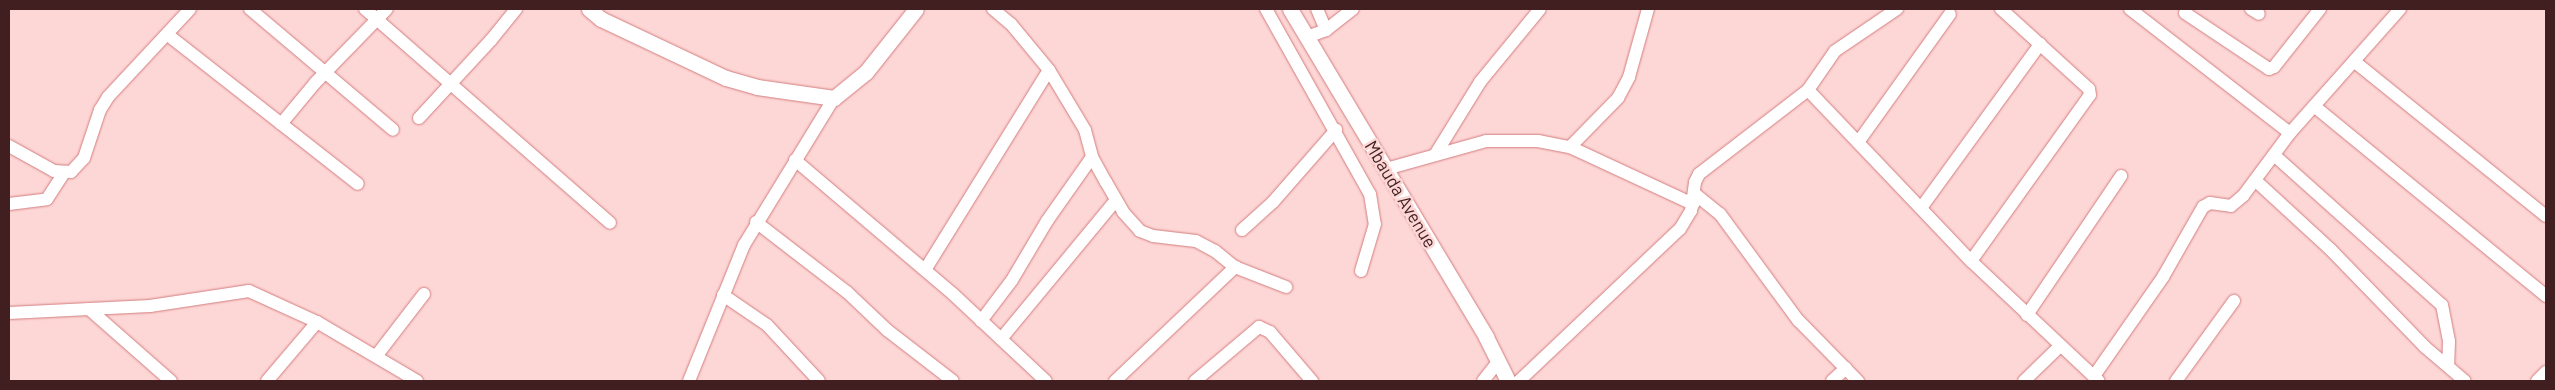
<!DOCTYPE html>
<html>
<head>
<meta charset="utf-8">
<style>
  body { margin:0 }
  #map { position:relative; width:2555px; height:390px; overflow:hidden; background:#fdd7d6; font-family:Barlow,sans-serif }
  div>[style] { position:absolute }
  [style*='--x'] { left:calc(var(--x)*1px); top:calc(var(--y)*1px); width:calc(var(--w)*1px); rotate:calc(var(--a)*1deg) }
  .roads { filter:drop-shadow(0 0 1px #d37d7f) drop-shadow(0 0 1px #d37d7f) }
  .minor>* { height:12px; margin:-6px; padding:0 6px; transform-origin:6px; border-radius:6px; background:#fff }
  .tertiary>* { height:15px; margin:-7.5px; padding:0 7.5px; transform-origin:7.5px; border-radius:7.5px; background:#fff }
  span { translate:-50% -50%; white-space:nowrap; text-align:center; line-height:1.15; -webkit-text-stroke:5px #fdd7d6; paint-order:stroke }
  .street-label { font-size:18px; color:#411f20 }
  .frame { position:absolute; inset:0; border:10px solid #411f20; pointer-events:none }
</style>
</head>
<body>
<div id="map">
  <div class="roads">
    <div class="minor">
      <div style="--x:250;--y:9;--w:187;--a:40.2"></div>
      <div style="--x:365;--y:9;--w:325;--a:41.1"></div>
      <div style="--x:993;--y:9;--w:23;--a:40"></div>
      <div style="--x:1011;--y:24;--w:60;--a:50.4"></div>
      <div style="--x:1049;--y:70;--w:70;--a:59"></div>
      <div style="--x:1085;--y:130;--w:28;--a:75"></div>
      <div style="--x:1092;--y:157;--w:29;--a:61"></div>
      <div style="--x:1106;--y:182;--w:34;--a:60"></div>
      <div style="--x:1123;--y:212;--w:25;--a:48"></div>
      <div style="--x:1140;--y:231;--w:14;--a:21"></div>
      <div style="--x:1153;--y:236;--w:43;--a:6.6"></div>
      <div style="--x:1196;--y:241;--w:21;--a:28"></div>
      <div style="--x:1215;--y:251;--w:26;--a:39"></div>
      <div style="--x:1235;--y:267;--w:55;--a:21.4"></div>
      <div style="--x:1266;--y:9;--w:212;--a:60.7"></div>
      <div style="--x:1370;--y:194;--w:30;--a:81"></div>
      <div style="--x:1375;--y:224;--w:49;--a:106.6"></div>
      <div style="--x:1317;--y:9;--w:23;--a:67"></div>
      <div style="--x:2130;--y:9;--w:202;--a:37.8"></div>
      <div style="--x:2251;--y:9;--w:9;--a:32"></div>
      <div style="--x:2185;--y:13;--w:101;--a:33.7"></div>
      <div style="--x:2269;--y:69;--w:5;--a:-22"></div>
      <div style="--x:2274;--y:67;--w:74;--a:-51.6"></div>
      <div style="--x:168;--y:35;--w:241;--a:38.1"></div>
      <div style="--x:1307;--y:37;--w:20;--a:-20"></div>
      <div style="--x:1326;--y:30;--w:34;--a:-38"></div>
      <div style="--x:2355;--y:62;--w:245;--a:38.9"></div>
      <div style="--x:1808;--y:90;--w:236;--a:46.4"></div>
      <div style="--x:1971;--y:261;--w:175;--a:43.2"></div>
      <div style="--x:2314;--y:106;--w:300;--a:39.3"></div>
      <div style="--x:419;--y:118;--w:106;--a:-47.3"></div>
      <div style="--x:491;--y:40;--w:40;--a:-51"></div>
      <div style="--x:281;--y:124;--w:53;--a:-50.3"></div>
      <div style="--x:315;--y:83;--w:103;--a:-45.8"></div>
      <div style="--x:1859;--y:141;--w:156;--a:-54.4"></div>
      <div style="--x:9;--y:146;--w:51;--a:29.1"></div>
      <div style="--x:54;--y:171;--w:17;--a:3"></div>
      <div style="--x:71;--y:172;--w:19;--a:-47"></div>
      <div style="--x:84;--y:158;--w:51;--a:-71.6"></div>
      <div style="--x:100;--y:110;--w:15;--a:-58"></div>
      <div style="--x:108;--y:97;--w:120;--a:-47"></div>
      <div style="--x:1570;--y:147;--w:69;--a:-45.6"></div>
      <div style="--x:1618;--y:98;--w:24;--a:-62"></div>
      <div style="--x:1629;--y:77;--w:71;--a:-74.4"></div>
      <div style="--x:1435;--y:155;--w:86;--a:-58.3"></div>
      <div style="--x:1480;--y:82;--w:94;--a:-50.6"></div>
      <div style="--x:2274;--y:155;--w:225;--a:41.8"></div>
      <div style="--x:2442;--y:305;--w:37;--a:79"></div>
      <div style="--x:2449;--y:341;--w:25;--a:92"></div>
      <div style="--x:795;--y:160;--w:207;--a:40.3"></div>
      <div style="--x:953;--y:294;--w:127;--a:43.1"></div>
      <div style="--x:1386;--y:169;--w:104;--a:-15.6"></div>
      <div style="--x:1486;--y:141;--w:52;--a:0"></div>
      <div style="--x:1538;--y:141;--w:33;--a:11"></div>
      <div style="--x:1570;--y:147;--w:136;--a:24.9"></div>
      <div style="--x:2256;--y:181;--w:102;--a:42.6"></div>
      <div style="--x:2331;--y:250;--w:135;--a:45.9"></div>
      <div style="--x:2425;--y:347;--w:52;--a:40.4"></div>
      <div style="--x:1695;--y:194;--w:32;--a:39"></div>
      <div style="--x:1720;--y:214;--w:132;--a:53.7"></div>
      <div style="--x:1798;--y:320;--w:86;--a:45.5"></div>
      <div style="--x:9;--y:204;--w:38;--a:-7"></div>
      <div style="--x:47;--y:199;--w:31;--a:-57"></div>
      <div style="--x:1921;--y:208;--w:203;--a:-54"></div>
      <div style="--x:756;--y:222;--w:115;--a:37.6"></div>
      <div style="--x:847;--y:292;--w:55;--a:43.5"></div>
      <div style="--x:887;--y:330;--w:83;--a:37.7"></div>
      <div style="--x:1242;--y:230;--w:42;--a:-42.1"></div>
      <div style="--x:1273;--y:202;--w:96;--a:-48.8"></div>
      <div style="--x:1971;--y:261;--w:204;--a:-54.4"></div>
      <div style="--x:2090;--y:95;--w:6;--a:-99"></div>
      <div style="--x:2089;--y:89;--w:119;--a:-137.7"></div>
      <div style="--x:925;--y:270;--w:235;--a:-58.2"></div>
      <div style="--x:723;--y:295;--w:53;--a:34.3"></div>
      <div style="--x:767;--y:325;--w:76;--a:47.1"></div>
      <div style="--x:89;--y:309;--w:109;--a:41.3"></div>
      <div style="--x:9;--y:313;--w:141;--a:-2.8"></div>
      <div style="--x:150;--y:306;--w:100;--a:-8.6"></div>
      <div style="--x:249;--y:291;--w:75;--a:24.5"></div>
      <div style="--x:317;--y:322;--w:116;--a:30.5"></div>
      <div style="--x:2027;--y:315;--w:168;--a:-55.9"></div>
      <div style="--x:981;--y:321;--w:51;--a:-52.9"></div>
      <div style="--x:1012;--y:280;--w:69;--a:-59.3"></div>
      <div style="--x:1047;--y:221;--w:78;--a:-54.9"></div>
      <div style="--x:1001;--y:339;--w:180;--a:-50.4"></div>
      <div style="--x:377;--y:355;--w:77;--a:-52.4"></div>
      <div style="--x:2094;--y:376;--w:121;--a:-55.1"></div>
      <div style="--x:2163;--y:277;--w:81;--a:-60.3"></div>
      <div style="--x:2203;--y:207;--w:8;--a:-30"></div>
      <div style="--x:2210;--y:203;--w:21;--a:8"></div>
      <div style="--x:2231;--y:206;--w:16;--a:-40"></div>
      <div style="--x:2243;--y:196;--w:79;--a:-53.3"></div>
      <div style="--x:2290;--y:133;--w:166;--a:-48.4"></div>
      <div style="--x:267;--y:381;--w:77;--a:-49.7"></div>
      <div style="--x:689;--y:381;--w:147;--a:-68"></div>
      <div style="--x:744;--y:245;--w:172;--a:-58.5"></div>
      <div style="--x:1115;--y:381;--w:166;--a:-43.5"></div>
      <div style="--x:1195;--y:381;--w:84;--a:-40.2"></div>
      <div style="--x:1259;--y:327;--w:12;--a:24"></div>
      <div style="--x:1270;--y:332;--w:65;--a:49.4"></div>
      <div style="--x:1483;--y:381;--w:24;--a:-52"></div>
      <div style="--x:1519;--y:381;--w:221;--a:-43.4"></div>
      <div style="--x:1680;--y:229;--w:21;--a:-59"></div>
      <div style="--x:1691;--y:211;--w:29;--a:-82"></div>
      <div style="--x:1695;--y:182;--w:9;--a:-63"></div>
      <div style="--x:1699;--y:174;--w:138;--a:-37.6"></div>
      <div style="--x:1808;--y:90;--w:47;--a:-55.3"></div>
      <div style="--x:1835;--y:51;--w:75;--a:-34.1"></div>
      <div style="--x:1832;--y:381;--w:19;--a:-43"></div>
      <div style="--x:2024;--y:381;--w:49;--a:-44.2"></div>
      <div style="--x:2176;--y:381;--w:99;--a:-54.1"></div>
      <div style="--x:2537;--y:381;--w:13;--a:-45"></div>
    </div>
    <div class="tertiary">
      <div style="--x:589;--y:9;--w:16;--a:40"></div>
      <div style="--x:601;--y:19;--w:138;--a:25.3"></div>
      <div style="--x:726;--y:78;--w:32;--a:16"></div>
      <div style="--x:757;--y:87;--w:78;--a:8.1"></div>
      <div style="--x:834;--y:98;--w:41;--a:-39.1"></div>
      <div style="--x:866;--y:72;--w:80;--a:-51.6"></div>
      <div style="--x:1290;--y:9;--w:382;--a:59.1"></div>
      <div style="--x:1486;--y:337;--w:49;--a:63.4"></div>
    </div>
  </div>
  <div class="street-label">
    <span style="left:1401px;top:194px;rotate:59deg">Mbauda Avenue</span>
  </div>
  <div class="frame"></div>
</div>
</body>
</html>
